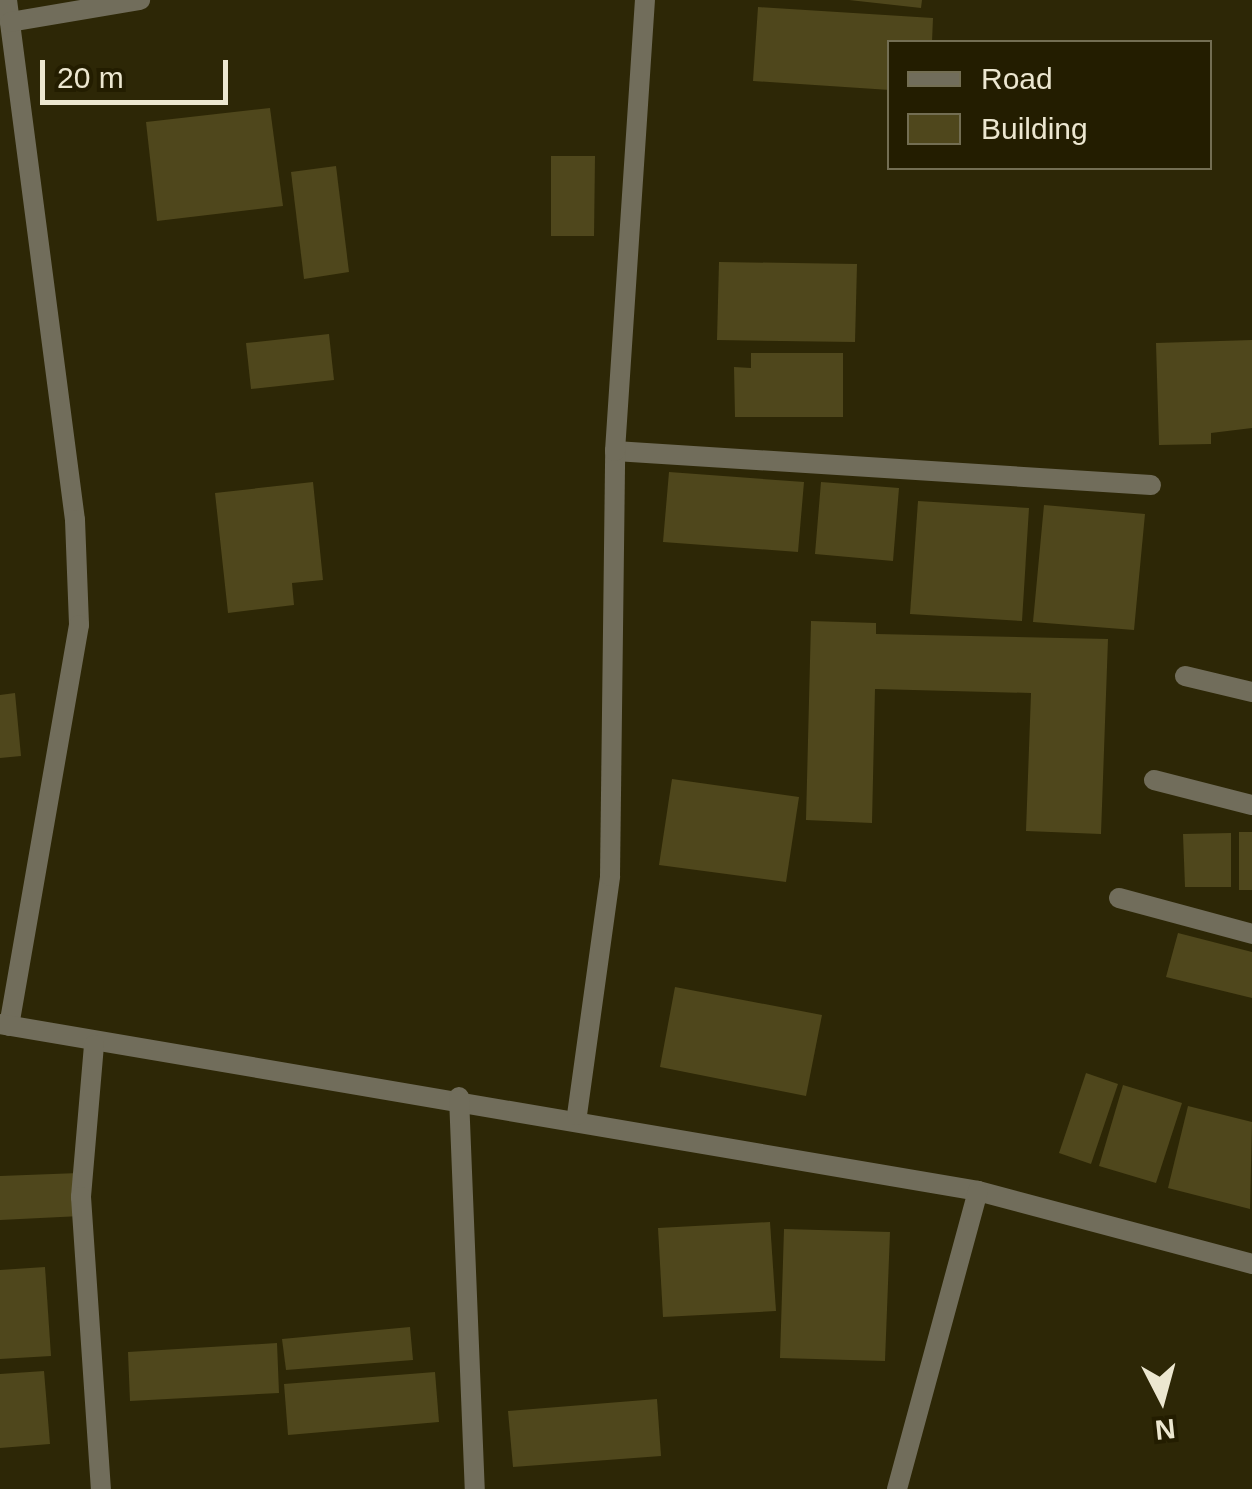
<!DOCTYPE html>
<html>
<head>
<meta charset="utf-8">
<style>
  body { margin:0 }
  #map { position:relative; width:1252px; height:1489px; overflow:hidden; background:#2d2706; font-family:Helvetica,sans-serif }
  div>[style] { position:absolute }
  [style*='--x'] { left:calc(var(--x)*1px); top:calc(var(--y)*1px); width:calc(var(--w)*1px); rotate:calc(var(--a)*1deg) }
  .building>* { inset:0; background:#4f471c }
  .minor>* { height:20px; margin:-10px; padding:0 10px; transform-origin:10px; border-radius:10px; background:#716d5b }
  span { translate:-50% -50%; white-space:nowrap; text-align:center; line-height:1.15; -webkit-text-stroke:8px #231d00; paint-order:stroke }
  .legend { position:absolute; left:887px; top:40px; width:325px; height:130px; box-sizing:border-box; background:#231d00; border:2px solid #736e53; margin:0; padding:12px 18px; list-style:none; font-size:30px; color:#ece7d0 }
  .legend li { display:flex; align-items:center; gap:20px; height:50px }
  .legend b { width:50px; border:2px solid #736e53 }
  .north { position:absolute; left:1112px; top:1349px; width:100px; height:100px; -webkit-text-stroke:8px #231d00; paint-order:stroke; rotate:174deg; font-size:28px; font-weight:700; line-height:40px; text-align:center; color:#ece7d0 }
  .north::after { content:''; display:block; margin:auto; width:35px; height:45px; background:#ece7d0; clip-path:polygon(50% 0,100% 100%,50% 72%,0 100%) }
  .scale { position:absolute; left:40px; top:60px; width:188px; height:45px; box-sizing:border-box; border:5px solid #ece7d0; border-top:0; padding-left:12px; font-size:30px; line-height:35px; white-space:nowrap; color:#ece7d0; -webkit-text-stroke:8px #231d00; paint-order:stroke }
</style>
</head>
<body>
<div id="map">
  <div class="building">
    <div style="clip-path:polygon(849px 0,922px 0,921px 8px)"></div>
    <div style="clip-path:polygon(758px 7px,933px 18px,932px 42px,890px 42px,890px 90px,753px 81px)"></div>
    <div style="clip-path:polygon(270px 108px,283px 206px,157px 221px,146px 122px)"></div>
    <div style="clip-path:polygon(551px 156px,595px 156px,594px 236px,551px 236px)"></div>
    <div style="clip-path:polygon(336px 166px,349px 272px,304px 279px,291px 172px)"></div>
    <div style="clip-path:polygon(719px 262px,857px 264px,855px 342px,717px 340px)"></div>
    <div style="clip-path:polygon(329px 334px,334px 380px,251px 389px,246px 343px)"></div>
    <div style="clip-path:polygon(1252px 340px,1252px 428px,1211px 433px,1211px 444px,1159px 445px,1156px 343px)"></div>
    <div style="clip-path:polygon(751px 353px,843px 353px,843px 417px,735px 417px,734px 367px,751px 368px)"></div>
    <div style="clip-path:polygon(669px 472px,804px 482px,798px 552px,663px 542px)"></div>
    <div style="clip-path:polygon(313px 482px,323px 580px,292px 583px,294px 605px,228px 613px,215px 493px)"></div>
    <div style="clip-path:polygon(821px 482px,899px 488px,893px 561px,815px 554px)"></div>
    <div style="clip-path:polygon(918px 501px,1029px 508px,1022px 621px,910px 614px)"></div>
    <div style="clip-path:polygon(1044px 505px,1145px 514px,1134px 630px,1033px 622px)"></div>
    <div style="clip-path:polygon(811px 621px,876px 623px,876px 634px,1108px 639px,1101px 834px,1026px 831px,1031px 693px,875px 689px,872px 823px,806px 820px)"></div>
    <div style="clip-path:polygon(15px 693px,21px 756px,0 758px,0 695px)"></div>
    <div style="clip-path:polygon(672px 779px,799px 797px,786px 882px,659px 865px)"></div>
    <div style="clip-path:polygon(1239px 832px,1252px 832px,1252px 890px,1239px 890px)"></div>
    <div style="clip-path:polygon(1231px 833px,1231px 887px,1185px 887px,1183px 834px)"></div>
    <div style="clip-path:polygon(1178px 933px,1252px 952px,1252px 998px,1166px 977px)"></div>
    <div style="clip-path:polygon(675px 987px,822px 1015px,806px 1096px,660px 1067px)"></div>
    <div style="clip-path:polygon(1086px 1073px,1118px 1084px,1091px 1164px,1059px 1153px)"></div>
    <div style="clip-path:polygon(1123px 1085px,1182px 1103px,1156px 1183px,1099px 1166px)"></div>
    <div style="clip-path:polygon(1188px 1106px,1252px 1122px,1250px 1209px,1168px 1188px)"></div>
    <div style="clip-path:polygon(79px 1173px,81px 1216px,0 1220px,0 1176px)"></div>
    <div style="clip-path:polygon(770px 1222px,776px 1311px,663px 1317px,658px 1228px)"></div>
    <div style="clip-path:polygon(784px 1229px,890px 1232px,885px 1361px,780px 1358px)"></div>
    <div style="clip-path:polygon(45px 1267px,51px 1356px,0 1359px,0 1270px)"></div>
    <div style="clip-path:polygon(410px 1327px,413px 1360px,286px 1370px,282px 1339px)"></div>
    <div style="clip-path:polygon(277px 1343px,279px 1393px,130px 1401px,128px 1352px)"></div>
    <div style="clip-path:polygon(44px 1371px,50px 1444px,0 1448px,0 1374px)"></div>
    <div style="clip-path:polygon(435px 1372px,439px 1422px,288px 1435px,284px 1384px)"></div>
    <div style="clip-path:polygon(657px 1399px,661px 1456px,513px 1467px,508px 1411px)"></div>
  </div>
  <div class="minor">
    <div style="--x:7;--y:0;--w:524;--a:82.55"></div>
    <div style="--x:75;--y:520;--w:105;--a:87.8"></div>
    <div style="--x:79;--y:625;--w:407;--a:99.9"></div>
    <div style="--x:10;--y:22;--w:132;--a:-9.6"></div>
    <div style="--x:615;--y:451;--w:537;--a:3.63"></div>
    <div style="--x:1185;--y:676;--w:69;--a:13.4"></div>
    <div style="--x:1154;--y:780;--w:101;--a:14.3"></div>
    <div style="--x:1119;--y:898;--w:138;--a:15.1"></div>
    <div style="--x:0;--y:1024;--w:992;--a:9.69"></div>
    <div style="--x:978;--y:1191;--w:284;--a:14.9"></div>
    <div style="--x:94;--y:1045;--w:153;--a:94.9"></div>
    <div style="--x:81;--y:1197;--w:293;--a:86.1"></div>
    <div style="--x:459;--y:1097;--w:392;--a:87.7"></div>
    <div style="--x:577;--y:1115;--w:241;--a:-82.1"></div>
    <div style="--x:610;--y:876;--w:425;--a:-89.3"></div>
    <div style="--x:615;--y:451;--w:452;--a:-86.2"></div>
    <div style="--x:897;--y:1489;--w:309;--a:-74.8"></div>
  </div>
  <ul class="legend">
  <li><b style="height:12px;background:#716d5b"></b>Road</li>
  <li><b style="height:28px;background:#4f471c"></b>Building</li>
  </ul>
  <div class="north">N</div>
  <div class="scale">20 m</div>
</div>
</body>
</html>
